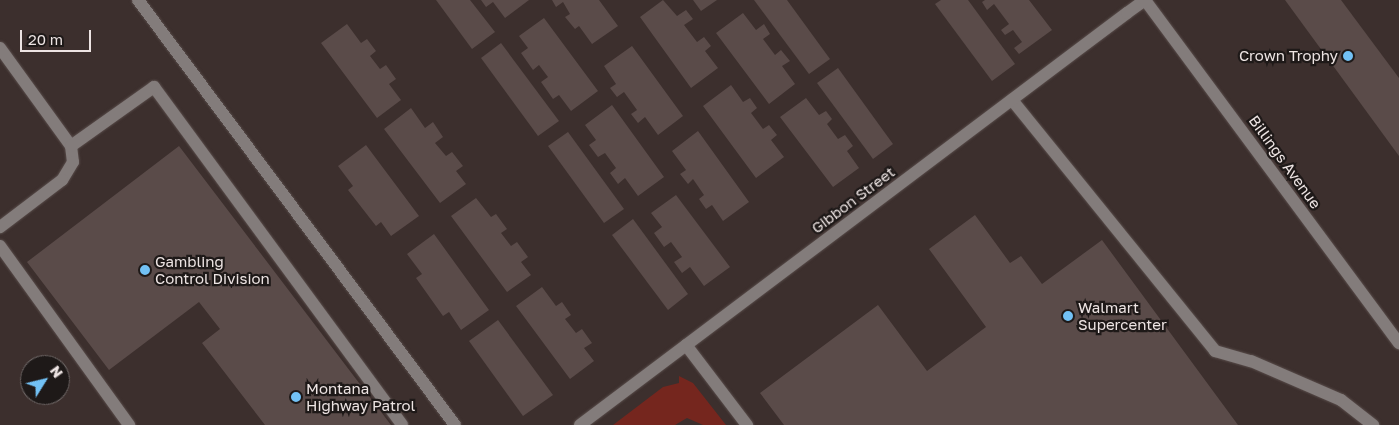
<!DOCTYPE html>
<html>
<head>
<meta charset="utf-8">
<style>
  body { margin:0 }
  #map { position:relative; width:1399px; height:425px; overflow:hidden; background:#3c2f2d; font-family:"Golos Text",sans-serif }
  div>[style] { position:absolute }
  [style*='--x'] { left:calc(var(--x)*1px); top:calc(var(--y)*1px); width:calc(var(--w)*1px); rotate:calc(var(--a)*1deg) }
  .green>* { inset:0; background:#75261e }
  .building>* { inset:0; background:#5a4b49 }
  .roads { filter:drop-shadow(0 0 1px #584c4a) drop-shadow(0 0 1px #584c4a) }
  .minor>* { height:12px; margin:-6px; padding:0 6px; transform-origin:6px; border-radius:6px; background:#837c7b }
  .dots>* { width:14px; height:14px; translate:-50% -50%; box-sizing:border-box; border:2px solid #1e1918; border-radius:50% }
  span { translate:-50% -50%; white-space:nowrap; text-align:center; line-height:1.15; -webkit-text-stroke:4.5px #1e1918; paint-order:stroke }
  .poi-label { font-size:15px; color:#ede4e3 }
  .right { translate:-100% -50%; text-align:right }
  .left { translate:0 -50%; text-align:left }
  .street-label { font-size:15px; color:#ede4e3 }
  .north { position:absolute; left:20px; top:355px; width:50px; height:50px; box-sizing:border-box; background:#1e1918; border:1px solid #716a69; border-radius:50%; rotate:54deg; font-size:14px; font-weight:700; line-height:20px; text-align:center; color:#ede4e3 }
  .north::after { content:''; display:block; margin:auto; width:18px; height:22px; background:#72c1f5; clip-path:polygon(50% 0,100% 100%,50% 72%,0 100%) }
  .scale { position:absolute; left:20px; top:30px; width:71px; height:22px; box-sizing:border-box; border:2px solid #ede4e3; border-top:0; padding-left:6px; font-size:15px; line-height:18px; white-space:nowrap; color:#ede4e3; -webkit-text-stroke:4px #1e1918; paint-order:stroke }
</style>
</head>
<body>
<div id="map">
  <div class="green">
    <div style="clip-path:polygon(679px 376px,693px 383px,726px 425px,703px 425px,687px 418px,675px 425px,613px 425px,663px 387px,679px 383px)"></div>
  </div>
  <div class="building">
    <div style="clip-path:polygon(436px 0,470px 0,495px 32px,472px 49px)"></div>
    <div style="clip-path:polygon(481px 0,529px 0,505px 18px,493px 2px,486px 7px)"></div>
    <div style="clip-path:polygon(552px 0,599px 0,618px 26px,592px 44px,579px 26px,575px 29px,565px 17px,570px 14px,563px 2px,556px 7px)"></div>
    <div style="clip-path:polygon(663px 0,677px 16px,686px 10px,693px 19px,684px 25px,697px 42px,704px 37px,711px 46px,705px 51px,718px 68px,691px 88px,640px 17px)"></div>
    <div style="clip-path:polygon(693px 0,717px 0,701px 11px)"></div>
    <div style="clip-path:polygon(754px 0,787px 0,830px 59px,809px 74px)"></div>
    <div style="clip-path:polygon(941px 0,968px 0,1015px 64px,992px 81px,935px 4px)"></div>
    <div style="clip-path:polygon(985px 0,1029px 0,1052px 30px,1019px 54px,1014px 48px,1022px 42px,1013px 30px,1005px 35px,1001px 30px,1009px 24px,994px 4px,987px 10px,982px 2px)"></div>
    <div style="clip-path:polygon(1285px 0,1341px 0,1399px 78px,1399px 156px)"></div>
    <div style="clip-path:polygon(743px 13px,756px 30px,764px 24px,770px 34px,763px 39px,775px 55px,781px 50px,790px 61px,782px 66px,795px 84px,769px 104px,716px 33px)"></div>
    <div style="clip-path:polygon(544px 18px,598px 91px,571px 111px,559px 95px,553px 99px,541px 82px,548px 77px,539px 65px,533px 70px,521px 53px,528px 48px,519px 36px)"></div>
    <div style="clip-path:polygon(347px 24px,361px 43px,367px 39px,376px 51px,370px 56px,380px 69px,386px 65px,396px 79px,389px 84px,401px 100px,377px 118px,321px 43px)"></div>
    <div style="clip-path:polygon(501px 43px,559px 121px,538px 136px,481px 58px)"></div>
    <div style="clip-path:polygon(632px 46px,683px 116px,658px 135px,645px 117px,638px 123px,631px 114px,637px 110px,624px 92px,617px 97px,610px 88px,616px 84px,604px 66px)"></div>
    <div style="clip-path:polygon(838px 68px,893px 144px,873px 159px,817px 83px)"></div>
    <div style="clip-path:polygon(731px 85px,743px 102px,750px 98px,757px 108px,751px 113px,763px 129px,769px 125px,777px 135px,771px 140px,784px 157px,756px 178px,703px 106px)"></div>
    <div style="clip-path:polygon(806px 98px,819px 115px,826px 111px,832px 119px,827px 124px,838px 139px,845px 135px,853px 146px,847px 151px,859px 168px,833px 187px,780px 117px)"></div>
    <div style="clip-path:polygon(612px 105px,664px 177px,638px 196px,625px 178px,618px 184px,610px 173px,616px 168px,605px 153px,598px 157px,589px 145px,596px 140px,585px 125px)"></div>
    <div style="clip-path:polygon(411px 108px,425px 128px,433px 122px,443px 137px,435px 143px,446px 156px,452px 152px,463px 166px,456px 171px,466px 184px,440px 203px,384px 129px)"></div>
    <div style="clip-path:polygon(698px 131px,749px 202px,723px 221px,712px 205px,706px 209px,699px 199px,704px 195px,693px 179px,688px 184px,680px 174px,686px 170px,672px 151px)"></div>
    <div style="clip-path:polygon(568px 132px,624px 209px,604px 223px,548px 146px)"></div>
    <div style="clip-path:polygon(366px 145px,419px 216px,391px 236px,381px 222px,376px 226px,348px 190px,353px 186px,338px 166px)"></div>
    <div style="clip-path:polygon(179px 146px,391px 425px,265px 425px,202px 343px,220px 329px,199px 302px,109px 370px,27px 262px)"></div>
    <div style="clip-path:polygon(676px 195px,730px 267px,704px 286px,690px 267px,682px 273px,674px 262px,682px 257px,671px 242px,664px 247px,654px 233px,662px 227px,651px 213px)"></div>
    <div style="clip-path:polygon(476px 198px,491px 217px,496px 214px,507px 229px,501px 233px,511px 246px,517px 242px,528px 257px,521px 262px,531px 275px,507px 292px,451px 216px)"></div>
    <div style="clip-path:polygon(975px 215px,1010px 263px,1021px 256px,1042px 284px,1102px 240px,1238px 425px,784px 425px,760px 393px,878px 305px,927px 371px,986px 327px,929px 249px)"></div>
    <div style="clip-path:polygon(633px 219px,688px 294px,668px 310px,612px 235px)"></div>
    <div style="clip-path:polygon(434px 234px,489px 310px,461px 330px,449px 312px,443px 316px,416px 278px,422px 274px,407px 254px)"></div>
    <div style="clip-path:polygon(542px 287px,556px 306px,562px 302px,571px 315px,565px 319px,576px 333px,582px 329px,592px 343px,584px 348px,594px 361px,570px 379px,516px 306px)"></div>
    <div style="clip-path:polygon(498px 320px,553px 395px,523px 416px,469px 341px)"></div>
  </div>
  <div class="roads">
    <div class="minor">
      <div style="--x:138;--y:0;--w:530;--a:53.28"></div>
      <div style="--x:0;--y:48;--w:121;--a:54.1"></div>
      <div style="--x:71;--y:146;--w:16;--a:83"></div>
      <div style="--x:73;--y:162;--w:21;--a:121"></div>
      <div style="--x:62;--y:180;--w:78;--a:142.8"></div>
      <div style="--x:1012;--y:100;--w:323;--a:51"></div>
      <div style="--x:1215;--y:351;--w:37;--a:16"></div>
      <div style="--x:1251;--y:361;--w:98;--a:23.4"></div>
      <div style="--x:1341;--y:400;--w:41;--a:38"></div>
      <div style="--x:71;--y:146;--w:102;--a:-35.4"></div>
      <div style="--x:154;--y:87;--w:419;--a:53.7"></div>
      <div style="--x:0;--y:246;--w:221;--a:54.2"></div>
      <div style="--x:686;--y:345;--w:101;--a:52.7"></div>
      <div style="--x:580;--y:425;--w:685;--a:-36.99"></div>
      <div style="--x:1127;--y:13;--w:22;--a:-36"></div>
      <div style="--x:1145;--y:0;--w:427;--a:53.5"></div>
    </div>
  </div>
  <div class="dots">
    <div style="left:1348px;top:56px;background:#72c1f5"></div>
    <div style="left:145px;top:270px;background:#72c1f5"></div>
    <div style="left:1068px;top:316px;background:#72c1f5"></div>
    <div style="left:296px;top:397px;background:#72c1f5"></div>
  </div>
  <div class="poi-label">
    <span class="right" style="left:1338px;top:56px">Crown Trophy</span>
    <span class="left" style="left:155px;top:270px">Gambling<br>Control Division</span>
    <span class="left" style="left:1078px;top:316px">Walmart<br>Supercenter</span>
    <span class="left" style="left:306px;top:397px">Montana<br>Highway Patrol</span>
  </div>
  <div class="street-label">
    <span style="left:1285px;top:162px;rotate:54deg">Billings Avenue</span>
    <span style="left:853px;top:200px;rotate:-37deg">Gibbon Street</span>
  </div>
  <div class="north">N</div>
  <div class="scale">20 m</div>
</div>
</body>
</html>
